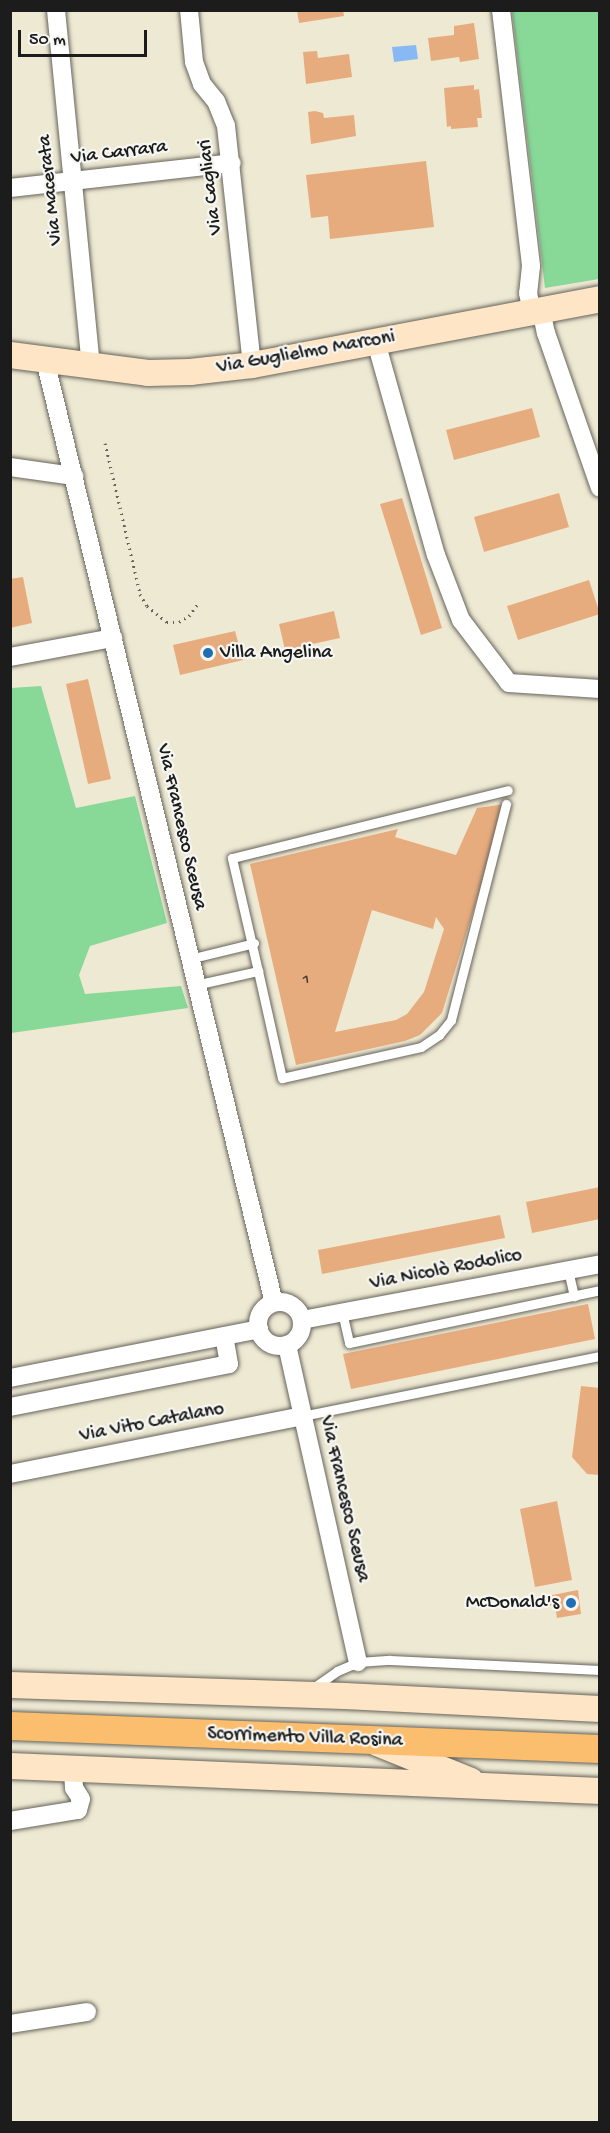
<!DOCTYPE html>
<html>
<head>
<meta charset="utf-8">
<style>
  body { margin:0 }
  #map { position:relative; width:610px; height:2133px; overflow:hidden; background:#eee9d3; font-family:"Gochi Hand",sans-serif }
  div>[style] { position:absolute }
  [style*='--x'] { left:calc(var(--x)*1px); top:calc(var(--y)*1px); width:calc(var(--w)*1px); rotate:calc(var(--a)*1deg) }
  .green>* { inset:0; background:#88d898 }
  .water>* { inset:0; background:#88b9f4 }
  .building>* { inset:0; background:#e7ac7e }
  .path>* { height:3px; margin-top:-1.5px; transform-origin:0; background:repeating-linear-gradient(90deg,#66645c 0 1.5px,transparent 0 6px) }
  .roads { filter:drop-shadow(0 0 2px #66645c) drop-shadow(0 0 2px #66645c) }
  .lane>* { height:9px; margin:-4.5px; padding:0 4.5px; transform-origin:4.5px; border-radius:4.5px; background:#fff }
  .street>* { height:18px; margin:-9px; padding:0 9px; transform-origin:9px; border-radius:9px; background:#fff }
  .street>.ring { margin:-9px; padding:0; box-sizing:content-box; background:none; border:18px solid #fff; border-radius:50% }
  .secondary>* { height:26px; margin:-13px; padding:0 13px; transform-origin:13px; border-radius:13px; background:#fde5c5 }
  .primary>* { height:28px; margin:-14px; padding:0 14px; transform-origin:14px; border-radius:14px; background:#fbbe6e }
  .dots>* { width:16px; height:16px; translate:-50% -50%; box-sizing:border-box; border:3px solid #f6f6f2; border-radius:50% }
  span { translate:-50% -50%; white-space:nowrap; text-align:center; line-height:1.15; -webkit-text-stroke:4.5px #f6f6f2; paint-order:stroke }
  .number-label { font-size:16px; color:#4f4034 }
  .number-label span { -webkit-text-stroke-width:0 }
  .street-label { font-size:20px; color:#1c1c1c }
  .poi-label { font-size:20px; color:#1c1c1c }
  .left { translate:0 -50%; text-align:left }
  .right { translate:-100% -50%; text-align:right }
  .frame { position:absolute; inset:0; border:12px solid #1c1c1c; pointer-events:none }
  .scale { position:absolute; left:18px; top:30px; width:129px; height:27px; box-sizing:border-box; border:3px solid #1c1c1c; border-top:0; padding-left:8px; font-size:18px; line-height:21px; white-space:nowrap; color:#1c1c1c; -webkit-text-stroke:4px #f6f6f2; paint-order:stroke }
</style>
</head>
<body>
<div id="map">
  <div class="green">
    <div style="clip-path:polygon(512px 11px,599px 11px,599px 279px,545px 288px)"></div>
    <div style="clip-path:polygon(41px 686px,76px 808px,135px 796px,167px 923px,90px 946px,79px 975px,85px 994px,181px 986px,188px 1008px,11px 1033px,11px 688px)"></div>
  </div>
  <div class="water">
    <div style="clip-path:polygon(416px 45px,418px 59px,394px 62px,392px 47px)"></div>
  </div>
  <div class="building">
    <div style="clip-path:polygon(297px 10px,343px 10px,344px 16px,299px 23px)"></div>
    <div style="clip-path:polygon(474px 23px,479px 59px,460px 62px,459px 57px,431px 61px,428px 38px,454px 35px,454px 26px)"></div>
    <div style="clip-path:polygon(317px 51px,318px 58px,349px 54px,352px 77px,306px 84px,303px 52px)"></div>
    <div style="clip-path:polygon(474px 85px,474px 90px,479px 89px,482px 118px,477px 118px,478px 127px,451px 129px,451px 126px,447px 127px,444px 88px)"></div>
    <div style="clip-path:polygon(315px 111px,323px 113px,324px 118px,354px 115px,356px 136px,311px 144px,308px 112px)"></div>
    <div style="clip-path:polygon(426px 161px,434px 227px,330px 239px,328px 216px,311px 218px,306px 175px)"></div>
    <div style="clip-path:polygon(532px 408px,540px 437px,454px 460px,446px 430px)"></div>
    <div style="clip-path:polygon(559px 493px,569px 527px,484px 552px,474px 517px)"></div>
    <div style="clip-path:polygon(402px 498px,442px 628px,421px 635px,380px 504px)"></div>
    <div style="clip-path:polygon(23px 577px,32px 623px,10px 628px,10px 579px)"></div>
    <div style="clip-path:polygon(589px 580px,600px 614px,518px 640px,507px 606px)"></div>
    <div style="clip-path:polygon(334px 611px,340px 638px,285px 650px,279px 624px)"></div>
    <div style="clip-path:polygon(235px 631px,243px 660px,180px 675px,173px 645px)"></div>
    <div style="clip-path:polygon(88px 679px,111px 779px,88px 784px,66px 684px)"></div>
    <div style="clip-path:polygon(evenodd,506px 804px,442px 1013px,420px 1035px,405px 1041px,296px 1065px,250px 864px,398px 829px,395px 837px,456px 855px,477px 808px,506px 804px,372px 910px,433px 929px,436px 917px,444px 929px,424px 992px,407px 1014px,396px 1020px,335px 1032px,372px 910px)"></div>
    <div style="clip-path:polygon(600px 1187px,600px 1219px,532px 1233px,526px 1202px)"></div>
    <div style="clip-path:polygon(500px 1215px,505px 1238px,322px 1274px,318px 1250px)"></div>
    <div style="clip-path:polygon(588px 1304px,595px 1339px,351px 1389px,343px 1354px)"></div>
    <div style="clip-path:polygon(581px 1386px,600px 1388px,600px 1475px,587px 1474px,572px 1457px)"></div>
    <div style="clip-path:polygon(557px 1501px,572px 1580px,535px 1587px,520px 1509px)"></div>
    <div style="clip-path:polygon(578px 1590px,581px 1614px,557px 1618px,555px 1605px,549px 1606px,547px 1596px)"></div>
  </div>
  <div class="path">
    <div style="--x:105;--y:443;--w:155;--a:76.9"></div>
    <div style="--x:140;--y:594;--w:14;--a:60"></div>
    <div style="--x:147;--y:606;--w:26;--a:39"></div>
    <div style="--x:167;--y:622;--w:12;--a:0"></div>
    <div style="--x:179;--y:622;--w:12;--a:-31"></div>
    <div style="--x:189;--y:616;--w:14;--a:-54"></div>
  </div>
  <div class="roads">
    <div class="lane">
      <div style="--x:189;--y:959;--w:67;--a:-13.8"></div>
      <div style="--x:258;--y:971;--w:116;--a:-103"></div>
      <div style="--x:232;--y:858;--w:284;--a:-13.8"></div>
      <div style="--x:195;--y:985;--w:65;--a:-12.5"></div>
      <div style="--x:258;--y:971;--w:110;--a:77.4"></div>
      <div style="--x:282;--y:1078;--w:142;--a:-12.6"></div>
      <div style="--x:421;--y:1047;--w:22;--a:-34"></div>
      <div style="--x:439;--y:1035;--w:19;--a:-51"></div>
      <div style="--x:451;--y:1020;--w:223;--a:-75.7"></div>
      <div style="--x:568;--y:1270;--w:27;--a:77"></div>
      <div style="--x:342;--y:1312;--w:32;--a:77"></div>
      <div style="--x:349;--y:1343;--w:257;--a:-11.9"></div>
      <div style="--x:302;--y:1416;--w:304;--a:-11.4"></div>
      <div style="--x:313;--y:1688;--w:29;--a:-35"></div>
      <div style="--x:337;--y:1671;--w:23;--a:-23"></div>
      <div style="--x:358;--y:1662;--w:32;--a:-4"></div>
      <div style="--x:390;--y:1660;--w:210;--a:2.7"></div>
    </div>
    <div class="street">
      <div style="--x:56;--y:10;--w:358;--a:84.4"></div>
      <div style="--x:189;--y:10;--w:52;--a:84.5"></div>
      <div style="--x:194;--y:62;--w:23;--a:70"></div>
      <div style="--x:202;--y:84;--w:22;--a:51"></div>
      <div style="--x:216;--y:101;--w:27;--a:68"></div>
      <div style="--x:226;--y:126;--w:240;--a:83.8"></div>
      <div style="--x:501;--y:10;--w:258;--a:83.3"></div>
      <div style="--x:531;--y:266;--w:27;--a:96"></div>
      <div style="--x:528;--y:293;--w:19;--a:78"></div>
      <div style="--x:10;--y:188;--w:223;--a:-6.4"></div>
      <div style="--x:541;--y:310;--w:24;--a:78"></div>
      <div style="--x:546;--y:333;--w:164;--a:70.8"></div>
      <div style="--x:376;--y:342;--w:221;--a:74.3"></div>
      <div style="--x:436;--y:555;--w:70;--a:69"></div>
      <div style="--x:461;--y:620;--w:79;--a:52.7"></div>
      <div style="--x:509;--y:683;--w:91;--a:3.8"></div>
      <div style="--x:45;--y:360;--w:970;--a:76.35"></div>
      <div style="--x:10;--y:467;--w:65;--a:8"></div>
      <div style="--x:10;--y:657;--w:105;--a:-10.5"></div>
      <div class="ring" style="left:258px;top:1302px;width:26px;height:26px"></div>
      <div style="--x:302;--y:1320;--w:303;--a:-10.6"></div>
      <div style="--x:287;--y:1345;--w:325;--a:77.4"></div>
      <div style="--x:10;--y:1378;--w:254;--a:-11.1"></div>
      <div style="--x:10;--y:1407;--w:223;--a:-11.1"></div>
      <div style="--x:229;--y:1364;--w:28;--a:-100"></div>
      <div style="--x:10;--y:1474;--w:298;--a:-11.2"></div>
      <div style="--x:10;--y:1821;--w:69;--a:-9.2"></div>
      <div style="--x:78;--y:1810;--w:11;--a:-75"></div>
      <div style="--x:81;--y:1799;--w:13;--a:-122"></div>
      <div style="--x:74;--y:1788;--w:20;--a:-93"></div>
      <div style="--x:10;--y:2024;--w:78;--a:-8.9"></div>
    </div>
    <div class="secondary">
      <div style="--x:10;--y:355;--w:139;--a:7.4"></div>
      <div style="--x:148;--y:373;--w:42;--a:-1.4"></div>
      <div style="--x:190;--y:372;--w:62;--a:-6.4"></div>
      <div style="--x:252;--y:365;--w:354;--a:-10.7"></div>
      <div style="--x:10;--y:1685;--w:335;--a:1.9"></div>
      <div style="--x:345;--y:1696;--w:255;--a:2.9"></div>
      <div style="--x:377;--y:1743;--w:101;--a:22"></div>
      <div style="--x:10;--y:1766;--w:591;--a:2.43"></div>
    </div>
    <div class="primary">
      <div style="--x:10;--y:1726;--w:590;--a:2.23"></div>
    </div>
  </div>
  <div class="dots">
    <div style="left:208px;top:653px;background:#1f6fb2"></div>
    <div style="left:571px;top:1603px;background:#1f6fb2"></div>
  </div>
  <div class="number-label">
    <span style="left:306px;top:981px">1</span>
  </div>
  <div class="street-label">
    <span style="left:119px;top:153px;rotate:-7deg">Via Carrara</span>
    <span style="left:211px;top:187px;rotate:-97deg">Via Cagliari</span>
    <span style="left:51px;top:190px;rotate:-96deg">Via Macerata</span>
    <span style="left:306px;top:353px;rotate:-10deg">Via Guglielmo Marconi</span>
    <span style="left:181px;top:827px;rotate:77deg">Via Francesco Sceusa</span>
    <span style="left:446px;top:1270px;rotate:-11deg">Via Nicolò Rodolico</span>
    <span style="left:152px;top:1423px;rotate:-11deg">Via Vito Catalano</span>
    <span style="left:344px;top:1499px;rotate:77deg">Via Francesco Sceusa</span>
    <span style="left:305px;top:1738px;rotate:2deg">Scorrimento Villa Rosina</span>
  </div>
  <div class="poi-label">
    <span class="left" style="left:220px;top:653px">Villa Angelina</span>
    <span class="right" style="left:559px;top:1603px">McDonald's</span>
  </div>
  <div class="frame"></div>
  <div class="scale">50 m</div>
</div>
</body>
</html>
